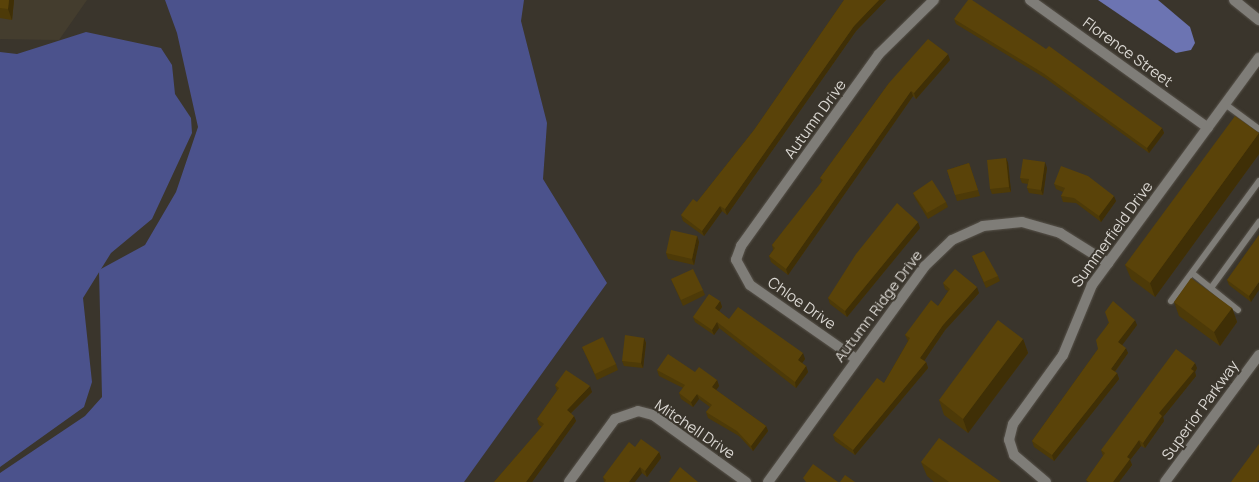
<!DOCTYPE html>
<html>
<head>
<meta charset="utf-8">
<style>
  body { margin:0 }
  #map { position:relative; width:1259px; height:482px; overflow:hidden; background:#3a352c; font-family:Manrope,sans-serif }
  div>[style] { position:absolute }
  [style*='--x'] { left:calc(var(--x)*1px); top:calc(var(--y)*1px); width:calc(var(--w)*1px); rotate:calc(var(--a)*1deg) }
  .built>* { inset:0; background:#443d2e }
  .green>* { inset:0; background:#4b528c }
  .water>* { inset:0; background:#6c74b2 }
  .roads { filter:drop-shadow(0 0 1px #57524a) drop-shadow(0 0 1px #57524a) }
  .lane>* { height:6px; margin:-3px; padding:0 3px; transform-origin:3px; border-radius:3px; background:#7f7d78 }
  .street>* { height:10px; margin:-5px; padding:0 5px; transform-origin:5px; border-radius:5px; background:#7f7d78 }
  .wall>* { inset:0; background:#4d3a08 }
  .shaded-wall>* { inset:0; background:#3f2f06 }
  .building>* { inset:0; background:#5a4309 }
  span { translate:-50% -50%; white-space:nowrap; text-align:center; line-height:1.15; -webkit-text-stroke:4px #3a352c; paint-order:stroke }
  .street-label { font-size:15px; color:#dad7d2 }
</style>
</head>
<body>
<div id="map">
  <div class="built">
    <i style="clip-path:polygon(0 0,87px 0,59px 40px,0 39px)"></i>
  </div>
  <div class="green">
    <i style="clip-path:polygon(165px 0,524px 0,521px 21px,547px 123px,543px 179px,607px 283px,464px 482px,0 482px,0 473px,85px 416px,102px 397px,99px 270px,145px 245px,176px 192px,198px 127px,177px 33px)"></i>
    <i style="clip-path:polygon(86px 32px,161px 48px,172px 65px,175px 94px,191px 118px,192px 133px,152px 219px,111px 253px,83px 298px,92px 382px,84px 407px,0 467px,0 52px,17px 54px)"></i>
  </div>
  <div class="water">
    <i style="clip-path:polygon(1098px 0,1158px 0,1190px 27px,1195px 43px,1191px 50px,1176px 53px)"></i>
  </div>
  <div class="roads">
    <div class="lane">
      <i style="--x:1225;--y:104;--w:42;--a:36.3"></i>
      <i style="--x:1192;--y:273;--w:59;--a:38.8"></i>
      <i style="--x:1211;--y:288;--w:82;--a:-54"></i>
      <i style="--x:1171;--y:301;--w:149;--a:-53.7"></i>
    </div>
    <div class="street">
      <i style="--x:1030;--y:0;--w:219;--a:35.7"></i>
      <i style="--x:1234;--y:0;--w:32;--a:39"></i>
      <i style="--x:856;--y:359;--w:129;--a:-145.1"></i>
      <i style="--x:750;--y:285;--w:29;--a:-119"></i>
      <i style="--x:736;--y:260;--w:15;--a:-70"></i>
      <i style="--x:741;--y:246;--w:236;--a:-54.3"></i>
      <i style="--x:879;--y:54;--w:77;--a:-44.5"></i>
      <i style="--x:569;--y:482;--w:78;--a:-53.9"></i>
      <i style="--x:615;--y:419;--w:24;--a:-19"></i>
      <i style="--x:638;--y:411;--w:16;--a:15"></i>
      <i style="--x:653;--y:415;--w:115;--a:35.8"></i>
      <i style="--x:768;--y:482;--w:267;--a:-54"></i>
      <i style="--x:925;--y:266;--w:37;--a:-44"></i>
      <i style="--x:952;--y:240;--w:34;--a:-24"></i>
      <i style="--x:983;--y:226;--w:39;--a:-6"></i>
      <i style="--x:1022;--y:222;--w:40;--a:16"></i>
      <i style="--x:1060;--y:233;--w:57;--a:32"></i>
      <i style="--x:1046;--y:482;--w:42;--a:-139.8"></i>
      <i style="--x:1014;--y:455;--w:16;--a:-108"></i>
      <i style="--x:1009;--y:440;--w:16;--a:-76"></i>
      <i style="--x:1013;--y:424;--w:85;--a:-54.1"></i>
      <i style="--x:1063;--y:355;--w:76;--a:-67.5"></i>
      <i style="--x:1092;--y:285;--w:282;--a:-53.7"></i>
      <i style="--x:1165;--y:482;--w:158;--a:-53.5"></i>
    </div>
  </div>
  <div class="wall">
    <i style="clip-path:polygon(0 0,14px 0,12px 20px,0 18px)"></i>
    <i style="clip-path:polygon(844px 0,886px 0,856px 31px,727px 215px,722px 211px,704px 236px,683px 221px,681px 215px,697px 202px,754px 130px)"></i>
    <i style="clip-path:polygon(954px 19px,1162px 128px,1164px 133px,1149px 153px,1045px 78px,956px 24px)"></i>
    <i style="clip-path:polygon(950px 60px,916px 99px,913px 96px,788px 275px,771px 262px,769px 256px,773px 250px,772px 245px,822px 183px,820px 178px,889px 83px)"></i>
    <i style="clip-path:polygon(1259px 133px,1259px 154px,1155px 297px,1131px 279px,1125px 265px)"></i>
    <i style="clip-path:polygon(1006px 158px,1008px 163px,1011px 192px,992px 194px,990px 189px)"></i>
    <i style="clip-path:polygon(969px 163px,980px 196px,957px 201px,947px 170px)"></i>
    <i style="clip-path:polygon(1047px 168px,1043px 195px,1029px 193px,1027px 188px,1028px 184px,1022px 183px,1020px 178px)"></i>
    <i style="clip-path:polygon(1054px 184px,1116px 201px,1101px 222px,1076px 203px,1063px 202px,1061px 196px,1063px 192px,1056px 189px)"></i>
    <i style="clip-path:polygon(913px 193px,946px 202px,948px 207px,928px 219px,915px 198px)"></i>
    <i style="clip-path:polygon(920px 228px,847px 317px,830px 304px,828px 298px)"></i>
    <i style="clip-path:polygon(1259px 235px,1251px 302px,1229px 285px,1227px 280px)"></i>
    <i style="clip-path:polygon(697px 236px,699px 242px,694px 265px,668px 259px,666px 253px)"></i>
    <i style="clip-path:polygon(972px 256px,998px 276px,1000px 281px,986px 288px)"></i>
    <i style="clip-path:polygon(671px 279px,703px 290px,705px 295px,683px 306px)"></i>
    <i style="clip-path:polygon(943px 283px,979px 293px,945px 330px,924px 361px,926px 362px,928px 368px,855px 455px,835px 441px,833px 435px,884px 383px,908px 341px,905px 335px,938px 306px,948px 291px,945px 289px)"></i>
    <i style="clip-path:polygon(720px 301px,722px 307px,719px 311px,729px 319px,805px 359px,802px 363px,806px 366px,808px 372px,796px 388px,719px 328px,714px 335px,695px 322px,693px 317px)"></i>
    <i style="clip-path:polygon(1174px 302px,1232px 308px,1237px 322px,1220px 346px,1179px 316px)"></i>
    <i style="clip-path:polygon(1108px 323px,1137px 325px,1122px 345px,1128px 353px,1115px 372px,1117px 373px,1119px 379px,1054px 461px,1034px 447px,1032px 441px,1098px 349px)"></i>
    <i style="clip-path:polygon(644px 338px,646px 343px,643px 368px,624px 366px,622px 361px)"></i>
    <i style="clip-path:polygon(1023px 339px,1028px 353px,968px 433px,944px 415px,939px 400px)"></i>
    <i style="clip-path:polygon(582px 347px,616px 364px,618px 370px,597px 380px)"></i>
    <i style="clip-path:polygon(1197px 368px,1195px 372px,1196px 376px,1163px 417px,1164px 421px,1145px 448px,1141px 446px,1130px 460px,1132px 465px,1119px 482px,1087px 482px,1086px 480px,1103px 456px,1101px 450px)"></i>
    <i style="clip-path:polygon(657px 370px,695px 372px,717px 380px,719px 386px,716px 390px,766px 426px,768px 431px,753px 451px,739px 436px,708px 418px,706px 412px,710px 407px,699px 399px,693px 407px,681px 399px,679px 393px,683px 388px,659px 376px)"></i>
    <i style="clip-path:polygon(555px 385px,592px 392px,571px 413px,576px 421px,532px 482px,494px 482px,542px 427px,539px 425px,537px 419px,557px 391px)"></i>
    <i style="clip-path:polygon(659px 452px,661px 458px,647px 477px,642px 473px,604px 482px,603px 477px)"></i>
    <i style="clip-path:polygon(921px 462px,1001px 482px,934px 482px,927px 476px)"></i>
  </div>
  <div class="shaded-wall">
    <i style="clip-path:polygon(9px 0,14px 0,12px 20px,8px 9px)"></i>
    <i style="clip-path:polygon(879px 0,886px 0,856px 31px,727px 215px,725px 209px,854px 26px)"></i>
    <i style="clip-path:polygon(948px 54px,950px 60px,916px 99px,914px 93px)"></i>
    <i style="clip-path:polygon(911px 91px,913px 96px,788px 275px,786px 269px)"></i>
    <i style="clip-path:polygon(1162px 128px,1164px 133px,1149px 153px,1147px 148px)"></i>
    <i style="clip-path:polygon(1259px 133px,1259px 154px,1155px 297px,1150px 283px)"></i>
    <i style="clip-path:polygon(1006px 158px,1008px 163px,1011px 192px,1009px 187px)"></i>
    <i style="clip-path:polygon(1045px 162px,1047px 168px,1043px 195px,1041px 190px)"></i>
    <i style="clip-path:polygon(1114px 196px,1116px 201px,1101px 222px,1099px 216px)"></i>
    <i style="clip-path:polygon(720px 206px,722px 211px,704px 236px,702px 231px)"></i>
    <i style="clip-path:polygon(918px 222px,920px 228px,847px 317px,845px 311px)"></i>
    <i style="clip-path:polygon(697px 236px,699px 242px,694px 265px,692px 259px)"></i>
    <i style="clip-path:polygon(1259px 282px,1259px 290px,1251px 302px,1249px 296px)"></i>
    <i style="clip-path:polygon(977px 287px,979px 293px,945px 330px,922px 364px,920px 358px,943px 325px)"></i>
    <i style="clip-path:polygon(720px 301px,722px 307px,717px 314px,715px 308px)"></i>
    <i style="clip-path:polygon(1232px 308px,1237px 322px,1220px 346px,1214px 332px)"></i>
    <i style="clip-path:polygon(1135px 320px,1137px 325px,1120px 348px,1118px 342px)"></i>
    <i style="clip-path:polygon(717px 322px,719px 328px,714px 335px,712px 330px)"></i>
    <i style="clip-path:polygon(644px 338px,646px 343px,643px 368px,641px 363px)"></i>
    <i style="clip-path:polygon(1023px 339px,1028px 353px,968px 433px,963px 419px)"></i>
    <i style="clip-path:polygon(1126px 348px,1128px 353px,1113px 374px,1111px 369px)"></i>
    <i style="clip-path:polygon(803px 353px,805px 359px,800px 366px,798px 360px)"></i>
    <i style="clip-path:polygon(926px 362px,928px 368px,855px 455px,853px 450px)"></i>
    <i style="clip-path:polygon(1195px 363px,1197px 368px,1195px 372px,1196px 376px,1163px 417px,1164px 421px,1145px 448px,1143px 443px,1159px 413px)"></i>
    <i style="clip-path:polygon(806px 366px,808px 372px,796px 388px,795px 382px)"></i>
    <i style="clip-path:polygon(1117px 373px,1119px 379px,1054px 461px,1052px 455px)"></i>
    <i style="clip-path:polygon(717px 380px,719px 386px,714px 393px,712px 387px)"></i>
    <i style="clip-path:polygon(590px 386px,592px 392px,569px 415px,567px 410px)"></i>
    <i style="clip-path:polygon(697px 394px,699px 399px,693px 407px,691px 402px)"></i>
    <i style="clip-path:polygon(574px 416px,576px 421px,532px 482px,526px 482px)"></i>
    <i style="clip-path:polygon(766px 426px,768px 431px,753px 451px,751px 446px)"></i>
    <i style="clip-path:polygon(1139px 440px,1141px 446px,1130px 460px,1132px 465px,1119px 482px,1113px 482px,1127px 457px)"></i>
    <i style="clip-path:polygon(659px 452px,661px 458px,647px 477px,645px 471px)"></i>
    <i style="clip-path:polygon(640px 467px,642px 473px,635px 482px,629px 482px)"></i>
  </div>
  <div class="building">
    <i style="clip-path:polygon(0 0,9px 0,8px 9px,0 8px)"></i>
    <i style="clip-path:polygon(844px 0,879px 0,854px 26px,725px 209px,720px 206px,702px 231px,681px 215px,693px 199px,697px 202px,754px 130px)"></i>
    <i style="clip-path:polygon(968px 0,972px 0,1046px 49px,1049px 46px,1162px 128px,1147px 148px,1043px 73px,954px 19px)"></i>
    <i style="clip-path:polygon(928px 39px,948px 54px,914px 93px,911px 91px,786px 269px,769px 256px,775px 248px,772px 245px,823px 180px,820px 178px,889px 83px)"></i>
    <i style="clip-path:polygon(1235px 116px,1259px 133px,1150px 283px,1125px 265px)"></i>
    <i style="clip-path:polygon(1006px 158px,1009px 187px,990px 189px,987px 160px)"></i>
    <i style="clip-path:polygon(1023px 159px,1045px 162px,1041px 190px,1027px 188px,1029px 179px,1020px 178px)"></i>
    <i style="clip-path:polygon(969px 163px,978px 190px,955px 195px,947px 170px)"></i>
    <i style="clip-path:polygon(1061px 166px,1088px 176px,1114px 196px,1099px 216px,1074px 198px,1061px 196px,1065px 188px,1054px 184px)"></i>
    <i style="clip-path:polygon(932px 180px,946px 202px,927px 213px,913px 193px)"></i>
    <i style="clip-path:polygon(897px 203px,918px 222px,845px 311px,828px 298px,856px 254px)"></i>
    <i style="clip-path:polygon(671px 230px,697px 236px,692px 259px,666px 253px)"></i>
    <i style="clip-path:polygon(1259px 235px,1259px 282px,1249px 296px,1227px 280px)"></i>
    <i style="clip-path:polygon(984px 251px,998px 276px,984px 282px,972px 256px)"></i>
    <i style="clip-path:polygon(693px 269px,703px 290px,681px 300px,671px 279px)"></i>
    <i style="clip-path:polygon(955px 269px,977px 287px,943px 325px,920px 358px,926px 362px,853px 450px,833px 435px,877px 378px,884px 383px,910px 338px,905px 335px,931px 300px,938px 306px,950px 289px,943px 283px)"></i>
    <i style="clip-path:polygon(1191px 278px,1232px 308px,1214px 332px,1174px 302px)"></i>
    <i style="clip-path:polygon(709px 294px,720px 301px,715px 308px,729px 319px,738px 307px,803px 353px,798px 360px,806px 366px,795px 382px,717px 322px,712px 330px,693px 317px)"></i>
    <i style="clip-path:polygon(1113px 301px,1135px 320px,1118px 342px,1126px 348px,1111px 369px,1117px 373px,1052px 455px,1032px 441px,1098px 349px,1096px 340px,1109px 323px,1105px 312px)"></i>
    <i style="clip-path:polygon(998px 320px,1023px 339px,963px 419px,939px 400px)"></i>
    <i style="clip-path:polygon(625px 335px,644px 338px,641px 363px,622px 361px)"></i>
    <i style="clip-path:polygon(603px 337px,616px 364px,595px 374px,582px 347px)"></i>
    <i style="clip-path:polygon(1176px 349px,1195px 363px,1191px 369px,1194px 371px,1159px 413px,1162px 416px,1143px 443px,1139px 440px,1127px 457px,1130px 459px,1113px 482px,1089px 482px,1086px 480px,1105px 453px,1101px 450px)"></i>
    <i style="clip-path:polygon(668px 354px,695px 372px,699px 367px,717px 380px,712px 387px,766px 426px,751px 446px,737px 431px,706px 412px,712px 405px,697px 394px,691px 402px,679px 393px,685px 385px,657px 370px)"></i>
    <i style="clip-path:polygon(566px 370px,590px 386px,567px 410px,574px 416px,526px 482px,494px 482px,544px 424px,537px 419px,559px 388px,555px 385px)"></i>
    <i style="clip-path:polygon(939px 438px,1001px 482px,949px 482px,921px 462px)"></i>
    <i style="clip-path:polygon(641px 439px,659px 452px,645px 471px,640px 467px,629px 482px,605px 482px,606px 480px,603px 477px,629px 442px,635px 447px)"></i>
    <i style="clip-path:polygon(1259px 444px,1259px 480px,1257px 482px,1231px 482px)"></i>
    <i style="clip-path:polygon(813px 464px,838px 482px,806px 482px,803px 478px)"></i>
    <i style="clip-path:polygon(680px 467px,698px 482px,669px 482px)"></i>
    <i style="clip-path:polygon(845px 475px,855px 482px,840px 482px)"></i>
  </div>
  <div class="street-label">
    <span style="left:1128px;top:52px;rotate:36deg">Florence Street</span>
    <span style="left:815px;top:119px;rotate:-54deg">Autumn Drive</span>
    <span style="left:1112px;top:234px;rotate:-54deg">Summerfield Drive</span>
    <span style="left:802px;top:303px;rotate:35deg">Chloe Drive</span>
    <span style="left:878px;top:306px;rotate:-53deg">Autumn Ridge Drive</span>
    <span style="left:1200px;top:410px;rotate:-54deg">Superior Parkway</span>
    <span style="left:695px;top:429px;rotate:34deg">Mitchell Drive</span>
  </div>
</div>
</body>
</html>
